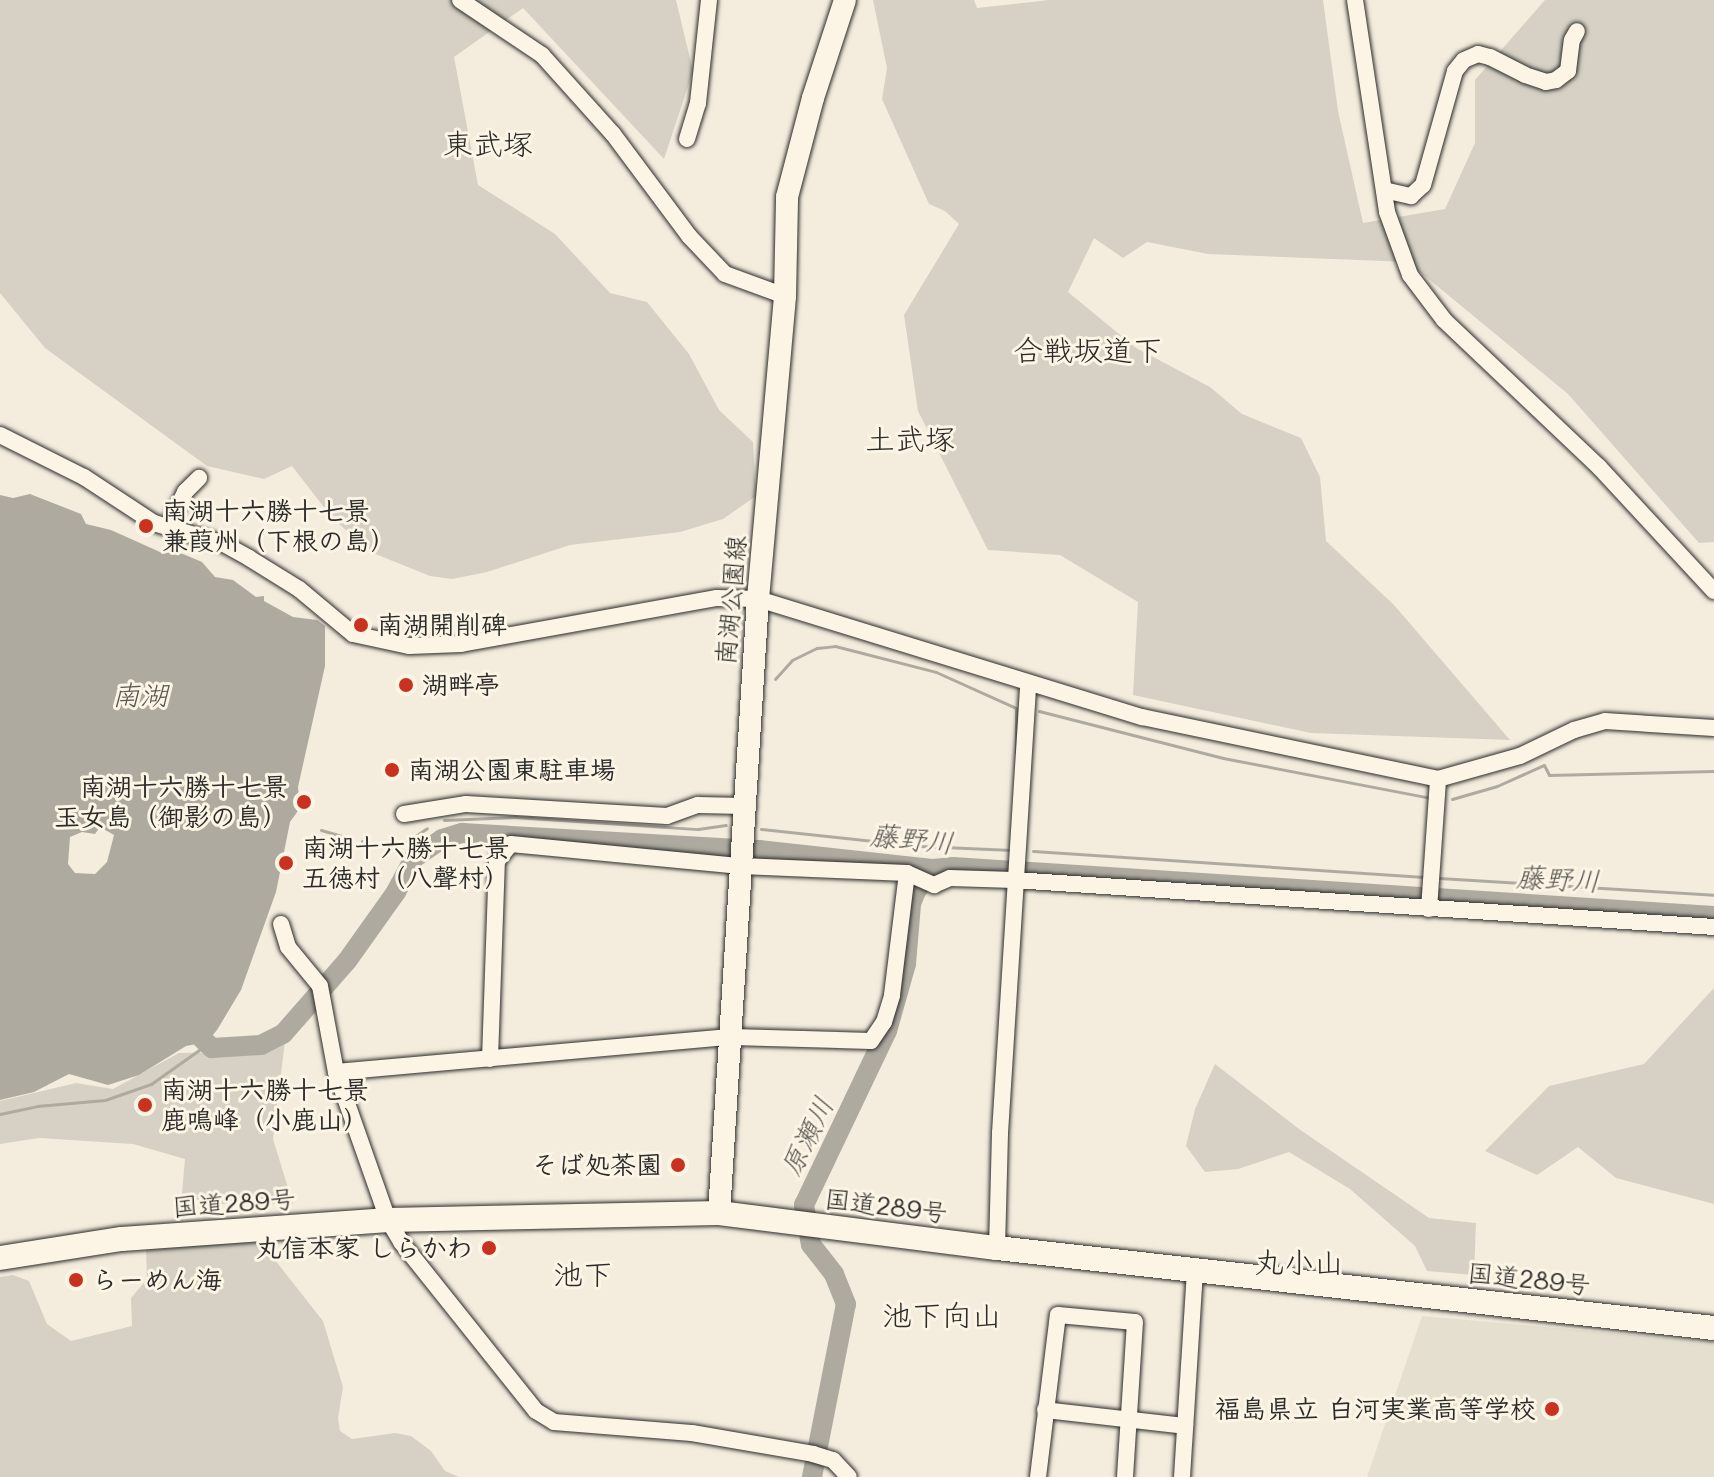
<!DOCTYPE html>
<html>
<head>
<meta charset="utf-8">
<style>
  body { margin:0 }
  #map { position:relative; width:1714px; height:1477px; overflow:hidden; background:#f4edde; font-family:Mali,"Klee One",sans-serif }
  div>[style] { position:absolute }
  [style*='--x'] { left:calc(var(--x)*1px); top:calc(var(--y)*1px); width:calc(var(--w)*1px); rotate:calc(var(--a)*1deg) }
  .built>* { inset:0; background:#e5dfd0 }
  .green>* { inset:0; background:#d6d1c4 }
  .water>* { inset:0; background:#afaaa0 }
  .stream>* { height:3px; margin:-1.5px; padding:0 1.5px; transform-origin:1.5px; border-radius:1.5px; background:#afaaa0 }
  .river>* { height:20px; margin:-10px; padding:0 10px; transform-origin:10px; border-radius:10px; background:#afaaa0 }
  .roads { filter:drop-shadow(0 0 2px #2b2b2b) drop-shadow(0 0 2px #2b2b2b) }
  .minor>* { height:16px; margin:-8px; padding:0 8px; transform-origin:8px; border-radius:8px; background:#fcf5e5 }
  .major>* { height:22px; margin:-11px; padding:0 11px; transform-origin:11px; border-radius:11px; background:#fcf5e5 }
  .highway>* { height:24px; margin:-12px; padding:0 12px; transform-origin:12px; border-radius:12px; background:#fcf5e5 }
  .dots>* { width:22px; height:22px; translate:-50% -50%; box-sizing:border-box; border:4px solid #fcf5e5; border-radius:50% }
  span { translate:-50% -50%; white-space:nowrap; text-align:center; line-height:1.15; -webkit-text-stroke:6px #fcf5e5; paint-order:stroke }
  .poi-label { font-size:26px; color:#2b2b2b; font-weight:700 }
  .left { translate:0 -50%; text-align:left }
  .right { translate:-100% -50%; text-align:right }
  .street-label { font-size:26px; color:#2b2b2b }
  .water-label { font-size:28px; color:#595754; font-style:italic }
  .quarter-label { font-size:30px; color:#2b2b2b }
</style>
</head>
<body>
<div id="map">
  <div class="built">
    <i style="clip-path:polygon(1422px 1316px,1714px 1342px,1714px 1477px,1367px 1477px)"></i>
  </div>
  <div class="green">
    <i style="clip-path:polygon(0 0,676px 0,693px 71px,664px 159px,523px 8px,454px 57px,478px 185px,555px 234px,610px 293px,647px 302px,689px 354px,719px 410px,753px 442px,756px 496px,723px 519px,680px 532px,570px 545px,487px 572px,452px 579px,430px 576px,373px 553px,333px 519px,292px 466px,264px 479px,207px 466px,45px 348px,0 293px)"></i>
    <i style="clip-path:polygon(873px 0,974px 0,977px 8px,1049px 0,1323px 0,1338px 111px,1363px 223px,1445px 209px,1475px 143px,1475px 80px,1545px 0,1714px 0,1714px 542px,1699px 543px,1568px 394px,1408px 262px,1208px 254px,1147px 242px,1123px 258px,1094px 238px,1068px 292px,1136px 348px,1210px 387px,1242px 414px,1301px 438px,1320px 477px,1326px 541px,1394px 605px,1510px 740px,1311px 733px,1133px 695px,1138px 602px,1060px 555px,988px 550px,918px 411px,904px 315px,959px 224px,945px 211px,929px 204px,882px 99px,887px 68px)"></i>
    <i style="clip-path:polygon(1714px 988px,1714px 1204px,1616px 1178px,1578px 1147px,1537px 1175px,1485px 1151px,1549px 1086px,1644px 1064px)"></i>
    <i style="clip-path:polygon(286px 1033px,273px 1139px,293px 1204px,181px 1204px,185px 1159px,133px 1144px,39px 1138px,0 1144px,0 1101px,76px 1083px,113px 1089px,179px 1053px,233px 1052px)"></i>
    <i style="clip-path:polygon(1215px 1064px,1299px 1129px,1429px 1218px,1476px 1223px,1474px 1275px,1427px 1271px,1415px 1246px,1350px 1189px,1289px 1152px,1238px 1169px,1205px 1172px,1186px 1146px,1195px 1109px)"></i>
    <i style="clip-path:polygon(260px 1241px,323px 1321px,343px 1387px,338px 1418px,340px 1431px,352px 1439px,395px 1433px,411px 1436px,431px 1451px,445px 1471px,459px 1477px,0 1477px,0 1277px,13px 1275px,29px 1281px,47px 1324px,71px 1341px,132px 1326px,131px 1298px,147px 1279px,146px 1249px)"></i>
  </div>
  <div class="water">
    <i style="clip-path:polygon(evenodd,30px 494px,81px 514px,86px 524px,111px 530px,160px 552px,183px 554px,202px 562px,215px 577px,233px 580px,256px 597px,264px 596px,264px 601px,293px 617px,317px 620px,325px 626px,325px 666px,298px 787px,300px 808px,290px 822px,276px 892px,241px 990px,217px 1030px,207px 1042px,186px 1046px,139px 1075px,108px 1085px,69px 1074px,34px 1092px,0 1100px,0 495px,13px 498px,30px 494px,100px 827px,114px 835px,107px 862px,95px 874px,75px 873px,68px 864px,70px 837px,82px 832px,95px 834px,100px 827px)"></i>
  </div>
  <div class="stream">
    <i style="--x:775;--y:679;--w:25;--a:-48"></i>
    <i style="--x:792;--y:660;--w:28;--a:-26"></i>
    <i style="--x:817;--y:648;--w:18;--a:-6"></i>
    <i style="--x:835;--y:646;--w:104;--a:14.4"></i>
    <i style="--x:936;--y:672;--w:88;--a:24.2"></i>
    <i style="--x:1016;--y:708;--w:45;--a:90"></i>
    <i style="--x:1039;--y:711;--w:190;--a:14.3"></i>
    <i style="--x:1223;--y:758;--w:211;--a:10.9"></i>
    <i style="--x:1452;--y:799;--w:47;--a:-16.1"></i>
    <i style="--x:1497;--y:786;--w:51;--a:-24.1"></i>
    <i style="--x:1544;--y:765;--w:11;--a:63"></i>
    <i style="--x:1549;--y:775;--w:165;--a:-1.4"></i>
    <i style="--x:444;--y:820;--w:71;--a:-2.4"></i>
    <i style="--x:515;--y:817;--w:183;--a:3.8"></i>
    <i style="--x:698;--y:829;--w:28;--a:-8"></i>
    <i style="--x:761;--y:829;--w:160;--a:6.1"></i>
    <i style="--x:920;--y:846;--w:92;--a:2.5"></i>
    <i style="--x:321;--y:830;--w:32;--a:16"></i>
    <i style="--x:362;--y:841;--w:29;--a:14"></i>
    <i style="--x:390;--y:848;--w:12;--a:-14"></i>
    <i style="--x:402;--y:845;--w:30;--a:-34"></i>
    <i style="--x:1033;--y:851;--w:392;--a:3.8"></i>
    <i style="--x:1439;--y:878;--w:276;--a:3.5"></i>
    <i style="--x:0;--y:1114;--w:38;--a:-12"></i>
    <i style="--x:37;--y:1106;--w:68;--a:-5"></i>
    <i style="--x:105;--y:1100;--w:49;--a:-19.2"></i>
    <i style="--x:151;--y:1084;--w:64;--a:-35.4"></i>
    <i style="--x:203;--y:1047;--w:9;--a:6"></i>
  </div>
  <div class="river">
    <i style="--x:187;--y:1024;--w:35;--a:44"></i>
    <i style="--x:212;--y:1048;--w:49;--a:-3.5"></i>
    <i style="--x:261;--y:1045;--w:25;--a:-27"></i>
    <i style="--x:283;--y:1034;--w:97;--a:-48.8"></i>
    <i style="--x:347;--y:961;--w:85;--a:-54.6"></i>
    <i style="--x:396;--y:892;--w:38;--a:-62"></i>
    <i style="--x:414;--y:858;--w:34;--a:-34"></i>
    <i style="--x:442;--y:839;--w:21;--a:-17"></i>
    <i style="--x:462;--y:833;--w:298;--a:3.3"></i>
    <i style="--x:760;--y:850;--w:173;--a:6.3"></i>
    <i style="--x:932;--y:869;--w:21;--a:-5"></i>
    <i style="--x:953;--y:867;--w:763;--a:3.68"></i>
    <i style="--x:812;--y:1477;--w:176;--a:-78.9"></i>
    <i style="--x:846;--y:1304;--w:32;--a:-112"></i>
    <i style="--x:834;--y:1274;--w:37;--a:-128"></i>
    <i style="--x:811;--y:1245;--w:41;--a:-99.9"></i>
    <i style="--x:804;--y:1205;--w:193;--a:-64.5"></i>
    <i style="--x:887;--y:1031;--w:70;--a:-74.2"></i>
    <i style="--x:906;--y:964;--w:60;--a:-85.2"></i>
    <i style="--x:911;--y:904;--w:14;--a:-69"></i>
    <i style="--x:916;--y:891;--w:27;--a:-54"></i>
  </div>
  <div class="roads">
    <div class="minor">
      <i style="--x:460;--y:0;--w:99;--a:33.9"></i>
      <i style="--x:542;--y:55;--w:106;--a:48.1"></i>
      <i style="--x:613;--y:134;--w:127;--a:53.3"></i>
      <i style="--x:689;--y:236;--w:52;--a:46.5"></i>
      <i style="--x:725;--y:274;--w:64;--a:20.1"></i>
      <i style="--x:1355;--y:0;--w:214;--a:81.4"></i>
      <i style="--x:1387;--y:212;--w:67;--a:69.9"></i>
      <i style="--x:1410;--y:275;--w:56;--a:52.9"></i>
      <i style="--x:1444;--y:320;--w:214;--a:43.5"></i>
      <i style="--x:1599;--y:467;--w:169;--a:47.2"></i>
      <i style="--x:687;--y:139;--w:38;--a:-73"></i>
      <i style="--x:698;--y:103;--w:104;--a:-83.9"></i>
      <i style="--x:1384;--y:190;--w:28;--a:13"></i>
      <i style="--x:1411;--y:196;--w:16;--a:-43"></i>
      <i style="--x:1423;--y:185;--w:118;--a:-74.3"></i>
      <i style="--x:1455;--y:71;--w:14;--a:-51"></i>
      <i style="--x:1464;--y:60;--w:15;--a:-23"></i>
      <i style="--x:1478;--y:54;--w:12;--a:14"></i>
      <i style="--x:1490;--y:57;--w:39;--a:27"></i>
      <i style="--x:1525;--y:75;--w:22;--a:18"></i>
      <i style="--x:1546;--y:82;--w:10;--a:-11"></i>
      <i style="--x:1556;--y:80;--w:15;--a:-37"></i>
      <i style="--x:1568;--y:71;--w:31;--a:-83"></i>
      <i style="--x:1572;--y:40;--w:10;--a:-61"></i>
      <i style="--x:0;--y:435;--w:94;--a:26.6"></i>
      <i style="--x:84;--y:477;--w:84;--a:33.3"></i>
      <i style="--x:154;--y:523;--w:73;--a:16.7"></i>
      <i style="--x:224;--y:544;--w:29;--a:29"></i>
      <i style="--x:249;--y:558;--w:59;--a:31.8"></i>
      <i style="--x:299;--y:589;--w:70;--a:39.8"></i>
      <i style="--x:353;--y:634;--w:57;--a:12.1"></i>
      <i style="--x:409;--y:646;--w:52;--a:-2.2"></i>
      <i style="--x:461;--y:644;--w:260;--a:-10.2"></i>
      <i style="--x:717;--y:598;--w:41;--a:1.4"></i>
      <i style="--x:758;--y:599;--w:402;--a:17.1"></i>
      <i style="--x:1142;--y:717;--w:302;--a:11.8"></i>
      <i style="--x:1438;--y:779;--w:85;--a:-15.7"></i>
      <i style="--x:1520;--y:756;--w:60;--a:-25.7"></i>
      <i style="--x:1574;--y:730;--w:32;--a:-16"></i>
      <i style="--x:1605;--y:721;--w:109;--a:3.7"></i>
      <i style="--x:174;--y:514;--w:25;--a:-63"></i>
      <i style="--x:185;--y:492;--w:20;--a:-45"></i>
      <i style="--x:404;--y:814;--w:63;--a:-9.2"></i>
      <i style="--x:466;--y:804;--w:201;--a:3.4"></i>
      <i style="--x:667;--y:816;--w:33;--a:-20"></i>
      <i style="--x:698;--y:805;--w:46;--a:1.2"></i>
      <i style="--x:1429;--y:909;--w:130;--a:-86"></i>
      <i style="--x:281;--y:924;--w:24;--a:73"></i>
      <i style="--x:288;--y:947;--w:50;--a:50.6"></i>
      <i style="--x:320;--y:986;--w:87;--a:79.5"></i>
      <i style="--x:336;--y:1072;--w:157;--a:70.6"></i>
      <i style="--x:388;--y:1220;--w:26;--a:59"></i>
      <i style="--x:401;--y:1242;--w:216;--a:51.4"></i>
      <i style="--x:536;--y:1411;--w:21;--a:31"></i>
      <i style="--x:554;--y:1422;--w:138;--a:4.6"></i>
      <i style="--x:692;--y:1433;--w:123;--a:9.8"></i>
      <i style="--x:813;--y:1454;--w:21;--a:17"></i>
      <i style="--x:833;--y:1460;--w:23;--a:47"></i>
      <i style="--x:490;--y:1059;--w:198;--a:-88"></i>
      <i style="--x:497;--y:861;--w:22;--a:-51"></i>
      <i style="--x:511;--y:844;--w:231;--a:5.5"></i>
      <i style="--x:741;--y:866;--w:166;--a:2.4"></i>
      <i style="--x:907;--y:873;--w:30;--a:24"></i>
      <i style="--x:934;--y:885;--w:17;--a:-24"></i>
      <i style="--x:950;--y:878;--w:64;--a:1.8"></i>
      <i style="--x:1014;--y:880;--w:702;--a:3.84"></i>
      <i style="--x:336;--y:1072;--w:398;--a:-5.1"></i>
      <i style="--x:732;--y:1037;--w:139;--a:1.6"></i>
      <i style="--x:871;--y:1041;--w:23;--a:-56"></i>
      <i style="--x:884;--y:1022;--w:28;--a:-73"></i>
      <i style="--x:892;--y:995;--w:123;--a:-83"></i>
      <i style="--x:997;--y:1248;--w:115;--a:-88.5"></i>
      <i style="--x:1000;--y:1133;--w:451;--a:-86.4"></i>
      <i style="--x:1045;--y:1410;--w:141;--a:6.5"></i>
      <i style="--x:1038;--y:1477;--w:163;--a:-83"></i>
      <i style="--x:1058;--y:1315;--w:77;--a:5.2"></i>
      <i style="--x:1135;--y:1322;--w:155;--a:93.7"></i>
      <i style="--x:1182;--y:1477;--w:207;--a:-86.4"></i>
    </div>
    <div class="major">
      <i style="--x:719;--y:1213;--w:615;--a:-86.37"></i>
      <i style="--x:758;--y:599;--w:304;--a:-84.9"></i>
      <i style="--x:785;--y:296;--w:99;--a:-88.8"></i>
      <i style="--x:787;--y:197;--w:102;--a:-75.3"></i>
      <i style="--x:813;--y:98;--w:103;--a:-71.9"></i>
    </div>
    <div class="highway">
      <i style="--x:0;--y:1258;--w:123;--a:-8.9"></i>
      <i style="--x:122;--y:1239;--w:267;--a:-4.1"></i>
      <i style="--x:388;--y:1220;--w:331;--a:-1.2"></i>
      <i style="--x:719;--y:1213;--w:280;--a:7.2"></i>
      <i style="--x:997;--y:1248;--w:721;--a:6.37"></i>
    </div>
  </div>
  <div class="dots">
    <i style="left:146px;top:526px;background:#c8321e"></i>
    <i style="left:361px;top:625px;background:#c8321e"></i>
    <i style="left:406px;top:685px;background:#c8321e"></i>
    <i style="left:392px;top:770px;background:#c8321e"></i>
    <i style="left:304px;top:802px;background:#c8321e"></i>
    <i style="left:286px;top:863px;background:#c8321e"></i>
    <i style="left:145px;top:1105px;background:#c8321e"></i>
    <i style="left:678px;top:1165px;background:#c8321e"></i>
    <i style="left:489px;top:1248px;background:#c8321e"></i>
    <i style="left:76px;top:1280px;background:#c8321e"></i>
    <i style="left:1552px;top:1409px;background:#c8321e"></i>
  </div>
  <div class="poi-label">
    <span class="left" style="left:162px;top:526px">南湖十六勝十七景<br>兼葭州（下根の島）</span>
    <span class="left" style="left:377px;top:625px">南湖開削碑</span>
    <span class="left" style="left:422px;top:685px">湖畔亭</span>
    <span class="left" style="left:408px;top:770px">南湖公園東駐車場</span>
    <span class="right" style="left:288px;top:802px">南湖十六勝十七景<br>玉女島（御影の島）</span>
    <span class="left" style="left:302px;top:863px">南湖十六勝十七景<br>五徳村（八聲村）</span>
    <span class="left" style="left:161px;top:1105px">南湖十六勝十七景<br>鹿鳴峰（小鹿山）</span>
    <span class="right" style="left:662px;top:1165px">そば処茶園</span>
    <span class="right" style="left:473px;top:1248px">丸信本家 しらかわ</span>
    <span class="left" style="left:92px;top:1280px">らーめん海</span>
    <span class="right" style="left:1536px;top:1409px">福島県立 白河実業高等学校</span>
  </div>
  <div class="street-label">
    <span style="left:731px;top:600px;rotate:-85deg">南湖公園線</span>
    <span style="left:234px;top:1203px;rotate:-4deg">国道289号</span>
    <span style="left:886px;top:1206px;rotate:7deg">国道289号</span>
    <span style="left:1529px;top:1279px;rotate:6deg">国道289号</span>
  </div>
  <div class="water-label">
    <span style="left:140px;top:694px">南湖</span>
    <span style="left:912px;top:838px;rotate:6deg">藤野川</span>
    <span style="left:1558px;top:878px;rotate:3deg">藤野川</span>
    <span style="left:806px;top:1136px;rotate:-64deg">原瀬川</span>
  </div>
  <div class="quarter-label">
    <span style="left:488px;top:143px">東武塚</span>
    <span style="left:1088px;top:349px">合戦坂道下</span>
    <span style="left:910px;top:438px">土武塚</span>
    <span style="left:1299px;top:1261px">丸小山</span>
    <span style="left:583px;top:1273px">池下</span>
    <span style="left:942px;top:1314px">池下向山</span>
  </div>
</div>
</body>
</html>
